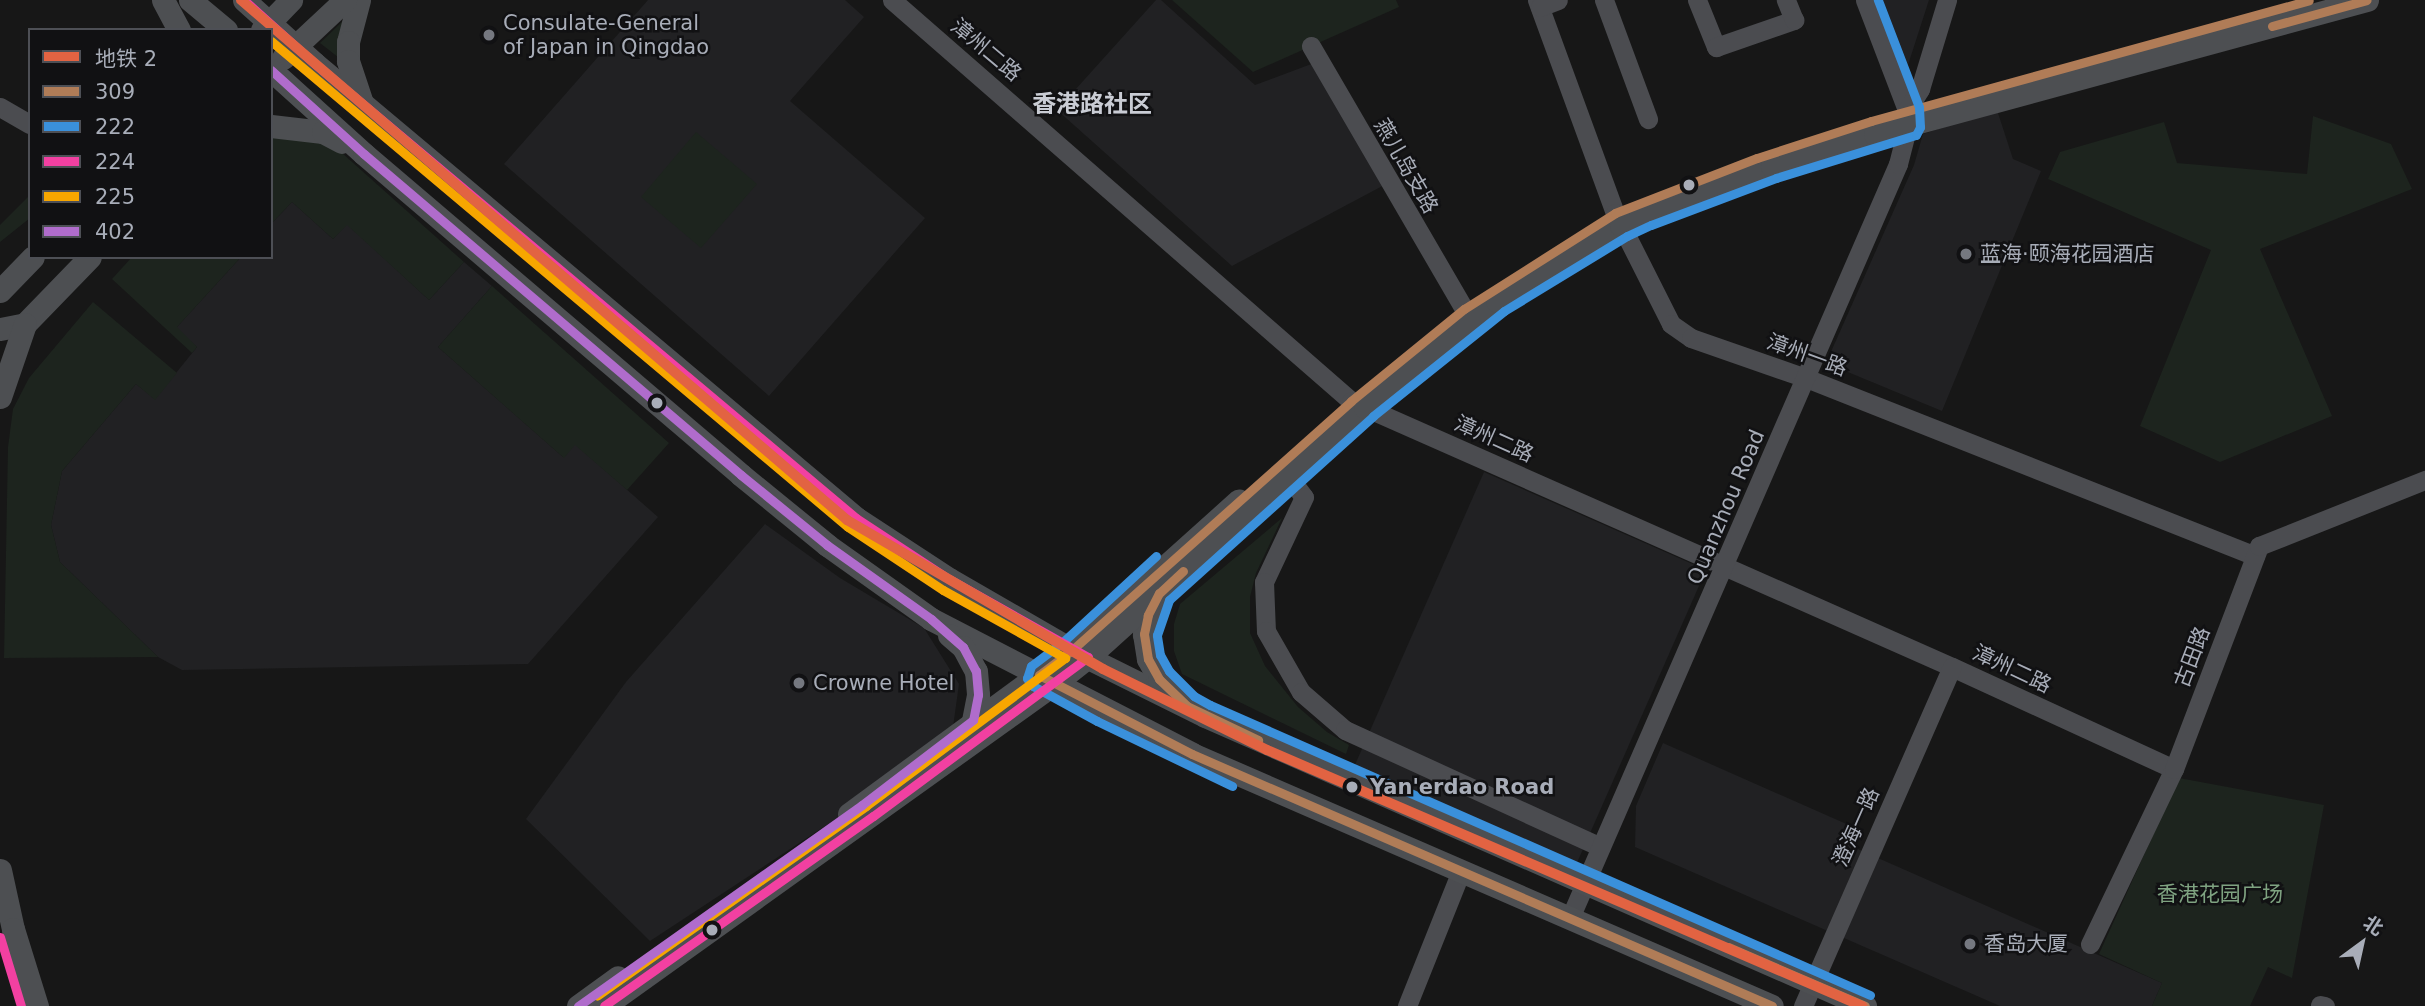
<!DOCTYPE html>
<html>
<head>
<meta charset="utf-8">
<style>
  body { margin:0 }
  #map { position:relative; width:2425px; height:1006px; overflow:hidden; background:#171717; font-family:"DejaVu Sans","Noto Sans SC",sans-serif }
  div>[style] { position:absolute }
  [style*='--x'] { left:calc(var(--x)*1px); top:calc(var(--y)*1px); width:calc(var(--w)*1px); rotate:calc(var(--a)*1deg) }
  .built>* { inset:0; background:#212123 }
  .green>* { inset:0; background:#1d241e }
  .minor>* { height:19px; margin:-9.5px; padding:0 9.5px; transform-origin:9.5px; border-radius:9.5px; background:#4b4c50 }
  .major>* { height:23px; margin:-11.5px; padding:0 11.5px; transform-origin:11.5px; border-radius:11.5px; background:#4d4f52 }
  .bus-1>* { height:9px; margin:-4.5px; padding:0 4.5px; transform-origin:4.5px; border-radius:4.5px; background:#b07c57 }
  .bus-2>* { height:9px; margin:-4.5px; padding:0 4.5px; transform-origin:4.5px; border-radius:4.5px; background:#3a90db }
  .bus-3>* { height:9px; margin:-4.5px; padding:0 4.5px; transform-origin:4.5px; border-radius:4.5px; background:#f240a1 }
  .bus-4>* { height:9px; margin:-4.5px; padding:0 4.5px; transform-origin:4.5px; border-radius:4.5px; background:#f7a600 }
  .bus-5>* { height:9px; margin:-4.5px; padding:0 4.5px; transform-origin:4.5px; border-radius:4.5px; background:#b06ccc }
  .metro-1>* { height:10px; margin:-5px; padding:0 5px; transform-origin:5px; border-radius:5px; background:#e26342 }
  .dots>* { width:19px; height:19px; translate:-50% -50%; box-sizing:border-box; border:4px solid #111113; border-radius:50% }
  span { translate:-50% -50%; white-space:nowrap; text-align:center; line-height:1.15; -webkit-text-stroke:5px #111113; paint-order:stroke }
  .poi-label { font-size:21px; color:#a8adb8 }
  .left { translate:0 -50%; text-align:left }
  .street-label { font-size:21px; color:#a8adb8 }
  .stop-label { font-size:21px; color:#a8adb8; font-weight:700 }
  .park-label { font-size:21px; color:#7fa381 }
  .quarter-label { font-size:24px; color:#c9ccd4; font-weight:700 }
  .legend { position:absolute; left:28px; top:28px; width:245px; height:231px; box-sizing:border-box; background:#111113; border:2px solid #4d4f55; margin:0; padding:9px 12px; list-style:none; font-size:21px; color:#a8adb8 }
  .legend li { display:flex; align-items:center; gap:14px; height:35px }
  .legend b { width:35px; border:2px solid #4d4f55 }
  .north { position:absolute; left:2327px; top:908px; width:70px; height:70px; -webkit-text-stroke:5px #111113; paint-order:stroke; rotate:33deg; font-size:19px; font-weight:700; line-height:28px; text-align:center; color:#a8adb8 }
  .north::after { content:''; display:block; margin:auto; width:24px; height:32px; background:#a8adb8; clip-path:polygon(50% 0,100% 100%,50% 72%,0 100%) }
</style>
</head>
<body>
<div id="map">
  <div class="built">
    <i style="clip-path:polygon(648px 0,845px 0,864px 17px,790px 101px,925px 218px,769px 396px,504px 164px)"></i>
    <i style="clip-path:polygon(1156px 0,1161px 0,1255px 85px,1314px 63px,1388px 183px,1232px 266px,1057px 110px)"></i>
    <i style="clip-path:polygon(1883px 0,1929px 0,1908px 65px)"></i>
    <i style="clip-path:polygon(1997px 110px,2013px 159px,2041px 171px,1942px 411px,1826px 363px,1914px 165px,1923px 134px)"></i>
    <i style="clip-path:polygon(292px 202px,333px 239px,347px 224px,429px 300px,464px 262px,492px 286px,438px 347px,563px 457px,575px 444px,658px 517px,528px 664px,182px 670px,158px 657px,60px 562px,51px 525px,62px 471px,136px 384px,155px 399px,197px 347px,176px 328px,241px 257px,271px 257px,271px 224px)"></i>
    <i style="clip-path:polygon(1484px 472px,1706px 570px,1576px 865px,1354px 767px)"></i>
    <i style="clip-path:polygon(765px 524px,840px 578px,924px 628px,959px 684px,953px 727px,845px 813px,650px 941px,526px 819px,626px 682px)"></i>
    <i style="clip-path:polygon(1663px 743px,1860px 830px,1853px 847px,2162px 983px,2152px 1006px,2000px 1006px,1635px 847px,1636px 806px)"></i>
  </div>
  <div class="green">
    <i style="clip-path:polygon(1172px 0,1396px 0,1399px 7px,1253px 72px)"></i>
    <i style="clip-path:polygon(345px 19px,343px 61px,320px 43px)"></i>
    <i style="clip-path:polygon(2313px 116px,2391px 144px,2412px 189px,2260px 249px,2332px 416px,2220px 462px,2140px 426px,2211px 250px,2048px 179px,2060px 152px,2164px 122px,2177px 163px,2307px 174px)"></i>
    <i style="clip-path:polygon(696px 132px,757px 184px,701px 248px,641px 197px)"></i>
    <i style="clip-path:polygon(277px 134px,333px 145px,464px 262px,429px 300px,347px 225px,333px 239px,292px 202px,271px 224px,271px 135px)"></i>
    <i style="clip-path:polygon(30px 195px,30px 218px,0 242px,0 225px)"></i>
    <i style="clip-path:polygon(132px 257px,241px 257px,177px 327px,197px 347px,192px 353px,112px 279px)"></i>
    <i style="clip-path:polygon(492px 286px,669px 443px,627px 490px,575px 445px,564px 458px,438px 347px)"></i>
    <i style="clip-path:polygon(93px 302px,177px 373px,155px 400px,136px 384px,62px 471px,51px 525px,60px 562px,158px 657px,4px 658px,8px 447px,13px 409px,29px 378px)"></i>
    <i style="clip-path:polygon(1282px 518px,1256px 573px,1250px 597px,1250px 633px,1265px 666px,1298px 707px,1327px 732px,1349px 745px,1346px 754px,1182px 674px,1174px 651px,1174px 624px,1180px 604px)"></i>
    <i style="clip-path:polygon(2179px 778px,2324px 805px,2292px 978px,2268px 967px,2250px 1006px,2152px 1006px,2162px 983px,2099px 954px)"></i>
  </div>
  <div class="minor">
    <i style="--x:892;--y:0;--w:609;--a:41.14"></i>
    <i style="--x:1351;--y:401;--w:657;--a:23.87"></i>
    <i style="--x:1952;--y:667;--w:244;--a:24.7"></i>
    <i style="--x:1537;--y:0;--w:227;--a:69.9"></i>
    <i style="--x:1615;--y:213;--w:124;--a:63.2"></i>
    <i style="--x:1671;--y:324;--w:24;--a:35"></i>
    <i style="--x:1691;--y:338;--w:122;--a:19.2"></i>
    <i style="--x:1806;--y:378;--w:483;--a:21.6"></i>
    <i style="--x:1604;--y:0;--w:127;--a:69.7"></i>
    <i style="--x:1697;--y:0;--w:51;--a:68"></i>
    <i style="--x:1716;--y:47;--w:83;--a:-19.1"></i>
    <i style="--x:1794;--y:20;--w:22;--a:-112"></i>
    <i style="--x:1865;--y:0;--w:118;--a:69.1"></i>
    <i style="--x:1540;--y:7;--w:19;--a:-21"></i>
    <i style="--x:1311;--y:46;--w:304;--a:59.8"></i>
    <i style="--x:0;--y:107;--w:34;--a:30"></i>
    <i style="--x:1288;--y:476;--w:26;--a:53"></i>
    <i style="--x:1304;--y:497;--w:94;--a:115.2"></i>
    <i style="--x:1264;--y:582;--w:49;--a:87.7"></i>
    <i style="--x:1266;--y:631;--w:70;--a:60.2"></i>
    <i style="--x:1301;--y:692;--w:58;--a:40.8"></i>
    <i style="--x:1345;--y:730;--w:281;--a:24.6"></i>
    <i style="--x:1570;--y:918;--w:822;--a:-66.49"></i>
    <i style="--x:1898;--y:164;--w:40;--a:-75.6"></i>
    <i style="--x:1908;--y:125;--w:15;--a:-94"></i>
    <i style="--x:1907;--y:110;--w:25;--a:-58"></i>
    <i style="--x:1920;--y:89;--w:93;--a:-73.1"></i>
    <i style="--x:2090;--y:944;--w:194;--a:-64.4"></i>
    <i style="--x:2174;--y:769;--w:239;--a:-69.1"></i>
    <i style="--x:2259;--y:546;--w:179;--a:-21.7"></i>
    <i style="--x:2320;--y:1005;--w:5;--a:11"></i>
    <i style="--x:1407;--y:1006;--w:145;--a:-68.2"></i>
    <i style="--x:1803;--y:1006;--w:370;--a:-66.3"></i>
  </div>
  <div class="major">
    <i style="--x:163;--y:0;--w:34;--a:62"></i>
    <i style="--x:190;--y:0;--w:47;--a:39.8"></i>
    <i style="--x:244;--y:0;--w:94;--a:42"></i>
    <i style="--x:314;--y:63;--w:708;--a:40.01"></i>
    <i style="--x:856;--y:518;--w:111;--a:33.3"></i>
    <i style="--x:949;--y:579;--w:142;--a:30"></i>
    <i style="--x:1072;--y:650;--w:148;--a:26.4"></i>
    <i style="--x:1205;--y:716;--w:721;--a:23.72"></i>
    <i style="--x:359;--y:0;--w:43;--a:104.7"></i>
    <i style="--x:348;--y:42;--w:19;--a:90"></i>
    <i style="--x:348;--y:61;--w:44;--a:71.6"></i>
    <i style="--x:262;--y:30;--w:42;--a:-46"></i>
    <i style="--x:283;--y:58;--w:85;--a:-43.1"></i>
    <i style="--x:271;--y:70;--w:125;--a:42.1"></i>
    <i style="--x:364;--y:154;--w:495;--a:40.4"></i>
    <i style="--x:741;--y:475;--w:111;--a:39.1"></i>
    <i style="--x:827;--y:545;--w:128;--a:35.4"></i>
    <i style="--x:931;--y:619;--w:294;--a:27.3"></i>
    <i style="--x:1192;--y:754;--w:632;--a:23.48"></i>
    <i style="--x:271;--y:126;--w:52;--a:6.6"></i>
    <i style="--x:323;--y:132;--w:21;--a:28"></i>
    <i style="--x:0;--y:291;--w:47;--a:-45.9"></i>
    <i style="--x:0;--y:329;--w:25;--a:-11"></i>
    <i style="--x:25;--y:324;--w:93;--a:-45.9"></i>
    <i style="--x:0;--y:397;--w:77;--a:-71.1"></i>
    <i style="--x:1155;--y:600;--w:36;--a:108"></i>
    <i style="--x:1144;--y:634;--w:25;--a:81"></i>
    <i style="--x:1148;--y:659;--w:23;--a:61"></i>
    <i style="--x:1159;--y:679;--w:25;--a:45"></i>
    <i style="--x:949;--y:635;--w:18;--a:41"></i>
    <i style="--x:963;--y:647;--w:27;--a:62"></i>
    <i style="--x:976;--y:671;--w:24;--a:85"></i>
    <i style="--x:978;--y:695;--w:25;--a:101"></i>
    <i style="--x:849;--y:814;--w:277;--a:-36.3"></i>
    <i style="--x:1072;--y:650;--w:224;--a:-41.9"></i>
    <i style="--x:0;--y:870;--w:60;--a:77.6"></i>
    <i style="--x:13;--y:929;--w:81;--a:72.7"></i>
    <i style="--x:578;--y:1006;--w:49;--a:-35.9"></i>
    <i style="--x:604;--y:1006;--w:555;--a:-35.61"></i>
    <i style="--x:1055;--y:683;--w:42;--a:-38.2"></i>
    <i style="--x:1088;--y:657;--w:373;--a:-42.1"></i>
    <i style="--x:1365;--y:407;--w:169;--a:-38.8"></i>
    <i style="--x:1497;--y:301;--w:145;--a:-31.5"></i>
    <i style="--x:1621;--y:225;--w:162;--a:-21.3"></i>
    <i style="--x:1772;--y:166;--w:108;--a:-17.3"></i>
    <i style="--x:1875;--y:134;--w:510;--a:-15.24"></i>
  </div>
  <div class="bus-1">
    <i style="--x:2272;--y:26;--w:98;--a:-15.3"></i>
    <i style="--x:1183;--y:571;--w:33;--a:137"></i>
    <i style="--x:1159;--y:593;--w:25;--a:117"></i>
    <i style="--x:1148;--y:615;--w:19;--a:102"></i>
    <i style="--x:1144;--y:634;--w:25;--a:81"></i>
    <i style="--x:1148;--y:659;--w:23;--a:61"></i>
    <i style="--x:1159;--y:679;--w:39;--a:44"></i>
    <i style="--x:1187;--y:706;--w:79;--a:25.6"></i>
    <i style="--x:1728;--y:947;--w:149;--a:23.3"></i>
    <i style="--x:1772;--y:1006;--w:632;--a:-156.52"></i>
    <i style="--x:1192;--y:754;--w:172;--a:-152.7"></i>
    <i style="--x:1039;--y:675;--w:41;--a:-37.1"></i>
    <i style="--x:1072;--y:650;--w:374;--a:-41.7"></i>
    <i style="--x:1351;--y:401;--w:146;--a:-39.2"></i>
    <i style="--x:1464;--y:309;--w:179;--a:-32.4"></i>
    <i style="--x:1615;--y:213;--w:152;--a:-21.2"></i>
    <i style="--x:1757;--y:158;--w:120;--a:-18"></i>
    <i style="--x:1871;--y:121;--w:454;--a:-15.4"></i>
  </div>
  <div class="bus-2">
    <i style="--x:1156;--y:556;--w:125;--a:137.3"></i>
    <i style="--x:1064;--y:641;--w:41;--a:142.9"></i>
    <i style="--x:1031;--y:666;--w:13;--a:108"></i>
    <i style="--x:1027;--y:678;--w:10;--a:53"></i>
    <i style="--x:1033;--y:686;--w:73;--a:28.7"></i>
    <i style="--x:1097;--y:721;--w:150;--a:25.7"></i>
    <i style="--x:1870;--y:995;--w:721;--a:-156.28"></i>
    <i style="--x:1210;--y:705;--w:18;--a:-151"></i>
    <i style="--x:1194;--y:696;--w:35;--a:-135"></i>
    <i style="--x:1169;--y:671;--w:18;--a:-119"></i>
    <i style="--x:1160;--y:655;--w:20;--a:-99"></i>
    <i style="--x:1157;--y:635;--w:37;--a:-71"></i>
    <i style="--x:1169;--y:600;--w:275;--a:-42"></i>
    <i style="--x:1373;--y:416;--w:168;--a:-38.7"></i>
    <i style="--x:1504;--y:311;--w:144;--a:-31.4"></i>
    <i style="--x:1627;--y:236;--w:26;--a:-25"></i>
    <i style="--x:1651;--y:225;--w:134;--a:-20.6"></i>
    <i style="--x:1776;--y:178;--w:146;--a:-17.1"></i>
    <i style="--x:1916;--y:135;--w:9;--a:-63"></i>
    <i style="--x:1920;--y:127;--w:20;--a:-93"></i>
    <i style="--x:1919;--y:107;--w:115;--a:-111"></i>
  </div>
  <div class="bus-3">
    <i style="--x:244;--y:0;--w:94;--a:42"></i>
    <i style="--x:314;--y:63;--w:708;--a:40.01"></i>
    <i style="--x:856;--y:518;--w:111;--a:33.3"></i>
    <i style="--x:949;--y:579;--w:159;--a:29.3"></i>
    <i style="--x:1088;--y:657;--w:267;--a:143.5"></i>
    <i style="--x:873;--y:816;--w:329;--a:144.8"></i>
    <i style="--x:0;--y:937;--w:72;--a:73.1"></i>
  </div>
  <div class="bus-4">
    <i style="--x:271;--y:41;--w:754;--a:40.11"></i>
    <i style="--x:848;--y:527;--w:114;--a:33.6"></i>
    <i style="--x:943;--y:590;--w:140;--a:29.1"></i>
    <i style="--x:1065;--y:658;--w:248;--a:143.4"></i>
    <i style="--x:866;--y:806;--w:329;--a:144.8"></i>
  </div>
  <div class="bus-5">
    <i style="--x:271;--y:70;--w:125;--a:42.1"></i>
    <i style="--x:364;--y:154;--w:495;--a:40.4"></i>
    <i style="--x:741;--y:475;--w:111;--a:39.1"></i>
    <i style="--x:827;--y:545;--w:128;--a:35.4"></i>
    <i style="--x:931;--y:619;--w:43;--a:41.2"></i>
    <i style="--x:963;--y:647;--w:27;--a:62"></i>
    <i style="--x:976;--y:671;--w:24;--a:85"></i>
    <i style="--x:978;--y:695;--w:25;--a:101"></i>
    <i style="--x:973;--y:720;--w:140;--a:142.6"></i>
    <i style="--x:862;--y:805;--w:348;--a:144.7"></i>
  </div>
  <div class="metro-1">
    <i style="--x:241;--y:0;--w:799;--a:40.63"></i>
    <i style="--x:847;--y:520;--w:296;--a:30.2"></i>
    <i style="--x:1103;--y:669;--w:183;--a:26.3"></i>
    <i style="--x:1267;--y:750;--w:648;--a:23.28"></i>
  </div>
  <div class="dots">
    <i style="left:489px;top:35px;background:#757880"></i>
    <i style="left:1689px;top:185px;background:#a8adb8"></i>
    <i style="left:1966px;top:254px;background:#757880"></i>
    <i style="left:657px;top:403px;background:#a8adb8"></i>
    <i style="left:799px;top:683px;background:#757880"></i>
    <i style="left:1352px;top:787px;background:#a8adb8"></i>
    <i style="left:712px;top:930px;background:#a8adb8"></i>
    <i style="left:1970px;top:944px;background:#757880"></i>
  </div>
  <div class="poi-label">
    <span class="left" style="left:503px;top:35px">Consulate-General<br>of Japan in Qingdao</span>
    <span class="left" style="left:1980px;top:254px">蓝海·颐海花园酒店</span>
    <span class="left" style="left:813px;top:683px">Crowne Hotel</span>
    <span class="left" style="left:1984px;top:944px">香岛大厦</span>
  </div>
  <div class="street-label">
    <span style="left:986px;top:50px;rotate:40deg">漳州二路</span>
    <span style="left:1406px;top:166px;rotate:60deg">燕儿岛支路</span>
    <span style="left:1807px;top:355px;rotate:20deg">漳州一路</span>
    <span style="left:1494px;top:439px;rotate:24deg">漳州二路</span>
    <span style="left:1726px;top:507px;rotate:-67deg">Quanzhou Road</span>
    <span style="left:2192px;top:657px;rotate:-69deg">古田路</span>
    <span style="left:2012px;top:669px;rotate:25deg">漳州二路</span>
    <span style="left:1856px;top:827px;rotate:-66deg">澄海一路</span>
  </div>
  <div class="stop-label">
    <span class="left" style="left:1370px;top:787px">Yan'erdao Road</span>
  </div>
  <div class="park-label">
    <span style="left:2220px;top:894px">香港花园广场</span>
  </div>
  <div class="quarter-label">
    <span style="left:1092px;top:105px">香港路社区</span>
  </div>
  <ul class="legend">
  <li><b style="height:9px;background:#e26342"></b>地铁 2</li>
  <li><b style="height:9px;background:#b07c57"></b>309</li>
  <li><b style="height:9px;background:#3a90db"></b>222</li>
  <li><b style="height:9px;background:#f240a1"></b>224</li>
  <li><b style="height:9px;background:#f7a600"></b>225</li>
  <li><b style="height:9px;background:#b06ccc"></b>402</li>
  </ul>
  <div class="north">北</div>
</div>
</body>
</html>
